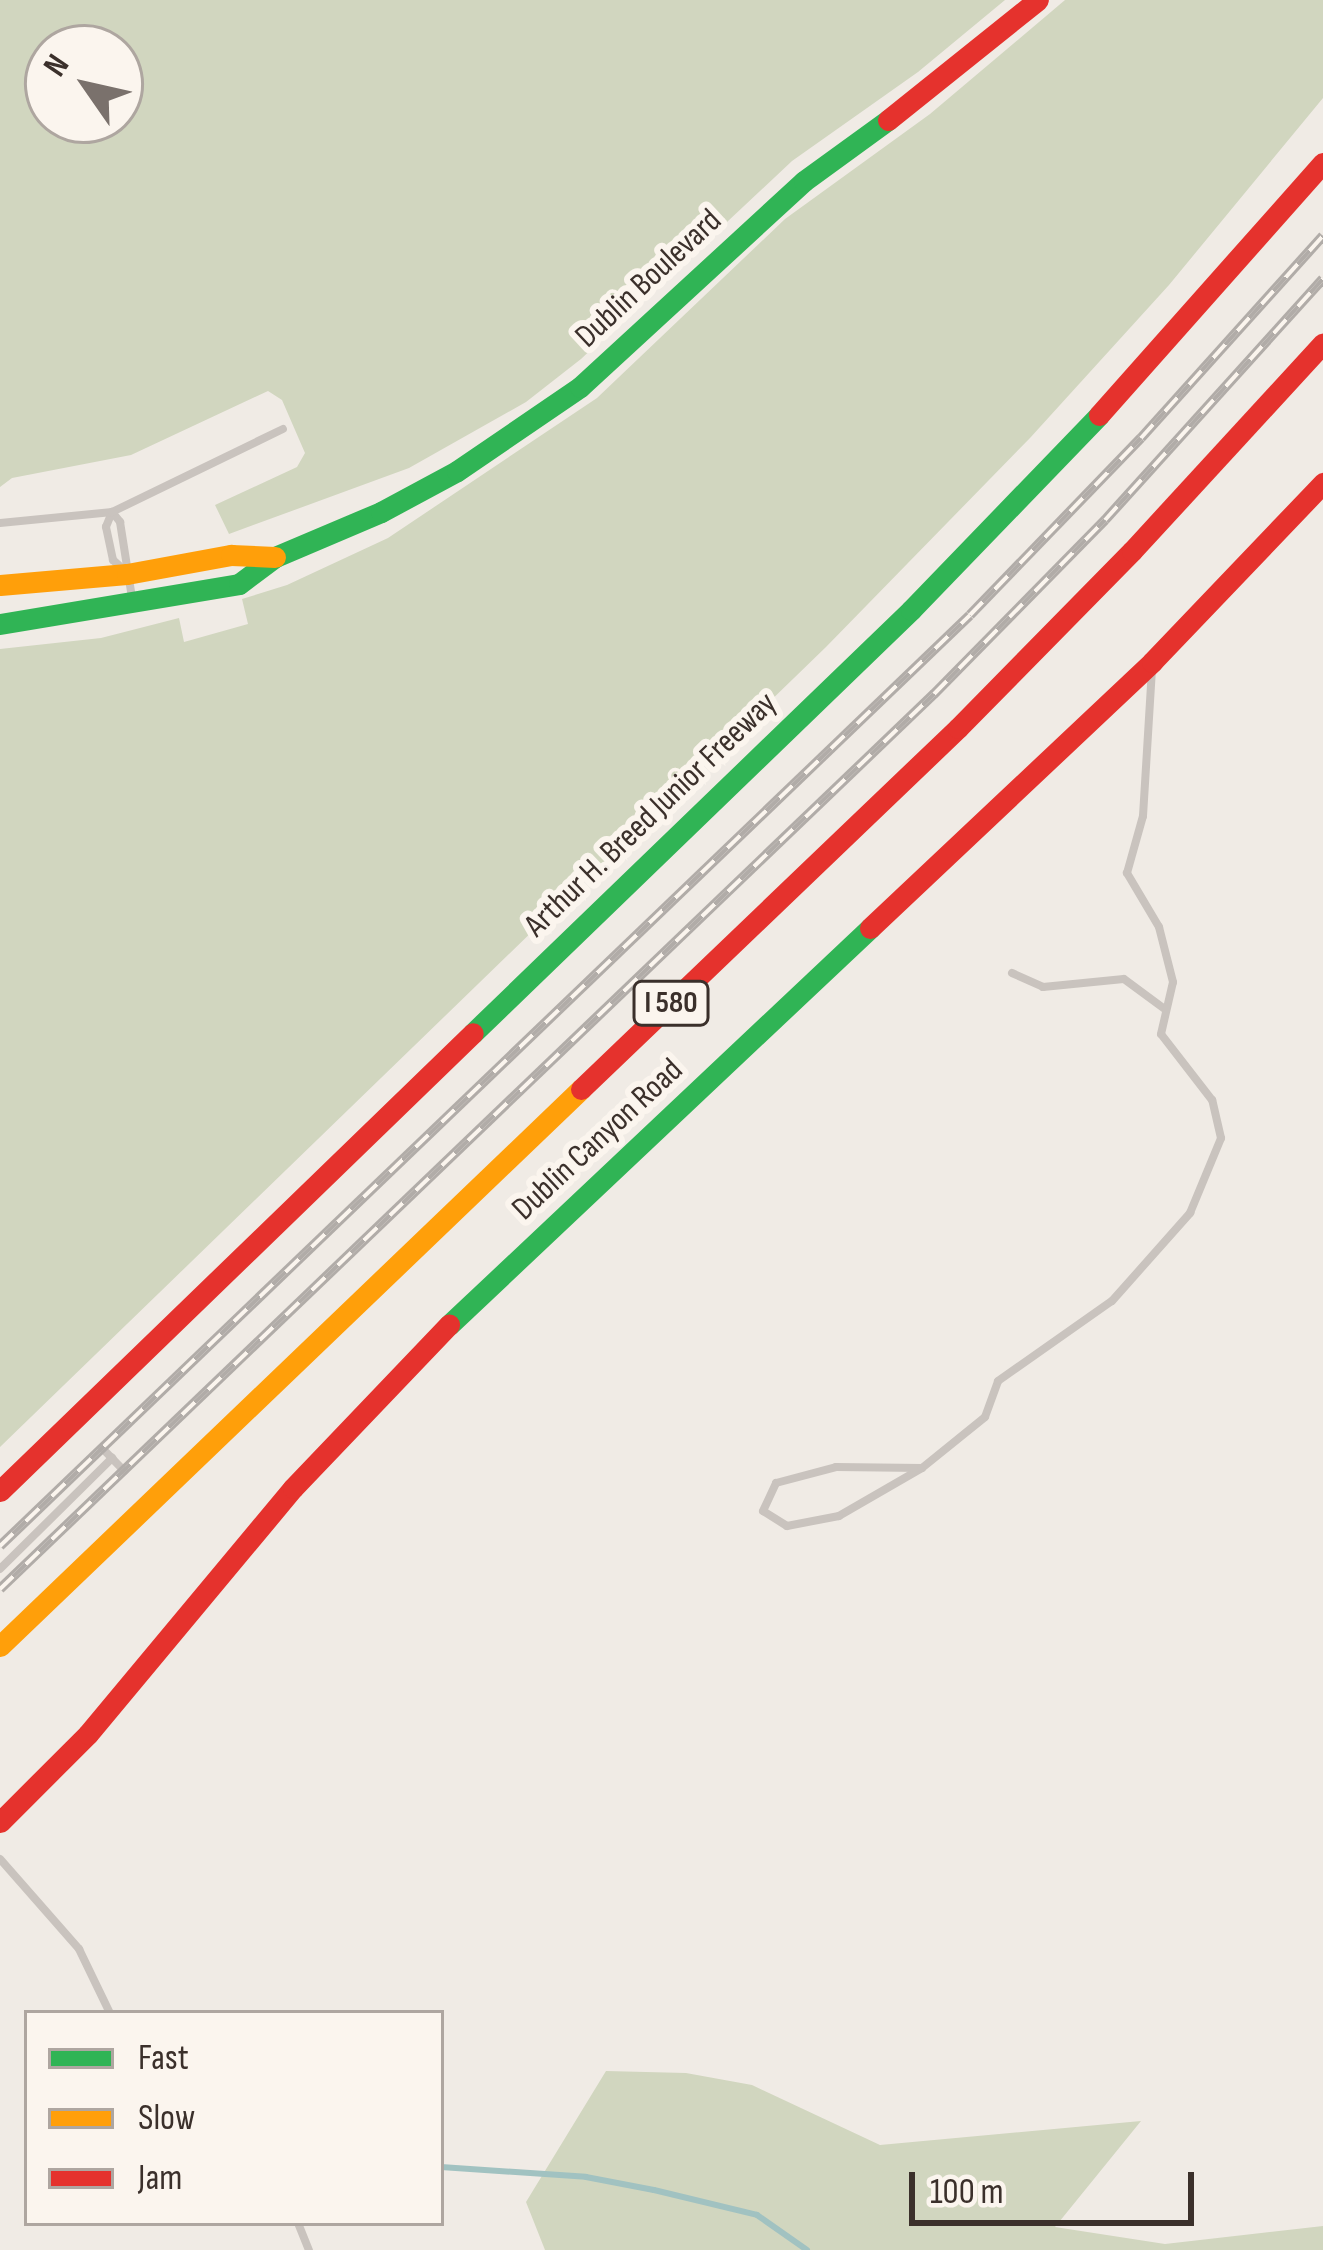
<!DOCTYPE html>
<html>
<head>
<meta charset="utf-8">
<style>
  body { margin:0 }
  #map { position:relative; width:1323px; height:2250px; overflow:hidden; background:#f0ebe5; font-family:"Sofia Sans Condensed",sans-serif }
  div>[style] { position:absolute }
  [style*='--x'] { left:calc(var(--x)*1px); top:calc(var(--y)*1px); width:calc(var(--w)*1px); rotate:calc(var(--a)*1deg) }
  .green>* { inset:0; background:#d1d6bf }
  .stream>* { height:6px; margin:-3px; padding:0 3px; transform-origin:3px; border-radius:3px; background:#a1c2c1 }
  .lane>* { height:8px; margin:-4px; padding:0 4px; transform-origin:4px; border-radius:4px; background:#c9c3be }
  .fast>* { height:21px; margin:-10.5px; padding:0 10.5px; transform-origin:10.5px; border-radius:10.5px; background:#30b455 }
  .slow>* { height:21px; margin:-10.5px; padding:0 10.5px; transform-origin:10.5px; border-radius:10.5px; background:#ff9f0a }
  .jam>* { height:21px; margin:-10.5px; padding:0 10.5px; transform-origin:10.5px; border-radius:10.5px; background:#e5322d }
  .rail>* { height:10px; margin-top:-5px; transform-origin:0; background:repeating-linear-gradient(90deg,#fbf5ee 0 18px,#b1aca8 0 36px); box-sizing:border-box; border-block:3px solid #b1aca8 }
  span { translate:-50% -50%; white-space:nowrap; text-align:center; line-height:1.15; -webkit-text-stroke:12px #fbf5ee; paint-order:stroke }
  .shield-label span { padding:3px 9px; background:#fbf5ee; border:3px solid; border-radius:9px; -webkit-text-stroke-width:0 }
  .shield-label { font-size:30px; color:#3b302b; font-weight:700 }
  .street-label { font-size:33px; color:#3b302b }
  .legend { position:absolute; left:24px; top:2010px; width:420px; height:216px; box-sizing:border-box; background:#fbf5ee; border:3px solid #aea6a0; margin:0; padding:15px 21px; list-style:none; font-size:36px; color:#3b302b }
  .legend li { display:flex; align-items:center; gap:24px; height:60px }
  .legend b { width:60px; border:3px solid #aea6a0 }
  .north { position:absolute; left:24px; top:24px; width:120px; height:120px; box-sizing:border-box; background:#fbf5ee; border:3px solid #aea6a0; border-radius:50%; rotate:304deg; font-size:33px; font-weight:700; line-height:48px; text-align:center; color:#3b302b }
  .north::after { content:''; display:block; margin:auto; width:42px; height:54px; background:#7a716c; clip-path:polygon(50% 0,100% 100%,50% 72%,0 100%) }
  .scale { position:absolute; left:909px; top:2172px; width:285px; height:54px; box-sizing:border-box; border:6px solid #3b302b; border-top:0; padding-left:15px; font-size:36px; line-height:42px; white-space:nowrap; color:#3b302b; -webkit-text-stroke:9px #fbf5ee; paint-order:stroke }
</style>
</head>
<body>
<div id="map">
  <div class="green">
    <i style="clip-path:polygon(evenodd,0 0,1005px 0,918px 72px,792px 161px,581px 359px,526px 402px,409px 468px,229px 534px,215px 505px,297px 467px,305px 453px,282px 400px,268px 391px,131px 455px,12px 478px,0 487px,0 0,120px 48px,120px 120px,48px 120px,48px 48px,120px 48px)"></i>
    <i style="clip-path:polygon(1065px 0,1323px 0,1323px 98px,1169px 285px,1030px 438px,826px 647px,0 1447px,0 649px,101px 638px,179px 618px,184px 642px,248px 624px,242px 599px,287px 585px,388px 538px,597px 398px,785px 219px,930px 114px)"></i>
    <i style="clip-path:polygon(606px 2071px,686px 2073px,752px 2085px,880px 2145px,1141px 2121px,1055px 2227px,1165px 2244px,1323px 2226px,1323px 2250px,545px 2250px,526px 2202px)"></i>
  </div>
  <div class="stream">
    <i style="--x:441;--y:2167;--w:145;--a:3.9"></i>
    <i style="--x:586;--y:2177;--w:69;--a:10.8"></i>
    <i style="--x:654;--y:2190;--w:106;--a:13.6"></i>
    <i style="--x:757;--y:2215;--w:61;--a:35"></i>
  </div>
  <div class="lane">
    <i style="--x:112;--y:512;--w:13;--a:51"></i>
    <i style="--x:120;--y:522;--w:77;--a:81"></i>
    <i style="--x:112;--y:512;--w:16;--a:112"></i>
    <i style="--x:106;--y:527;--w:34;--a:78"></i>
    <i style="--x:113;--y:560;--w:12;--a:42"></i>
    <i style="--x:0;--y:523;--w:113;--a:-5.6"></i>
    <i style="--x:112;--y:512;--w:190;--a:-25.9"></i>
    <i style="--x:1012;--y:973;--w:34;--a:24"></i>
    <i style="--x:1043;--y:987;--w:81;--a:-5.6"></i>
    <i style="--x:1124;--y:979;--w:52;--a:36.4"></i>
    <i style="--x:102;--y:1448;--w:32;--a:46"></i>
    <i style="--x:922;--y:1468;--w:96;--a:150"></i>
    <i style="--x:839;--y:1516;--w:53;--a:169.1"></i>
    <i style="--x:787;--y:1526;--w:28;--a:-148"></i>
    <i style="--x:763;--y:1511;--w:31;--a:-65"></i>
    <i style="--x:776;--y:1483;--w:62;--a:-14.9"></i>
    <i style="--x:836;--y:1467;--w:86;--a:0.7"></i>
    <i style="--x:922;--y:1468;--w:81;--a:-39"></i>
    <i style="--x:985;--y:1417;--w:38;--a:-70"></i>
    <i style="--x:998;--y:1381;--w:139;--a:-35.1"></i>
    <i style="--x:1112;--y:1301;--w:118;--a:-48.4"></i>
    <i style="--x:1190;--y:1213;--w:81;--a:-67.5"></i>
    <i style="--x:1221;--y:1138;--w:39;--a:-103"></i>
    <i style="--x:1212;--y:1100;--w:83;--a:-127.7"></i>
    <i style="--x:1161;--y:1034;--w:53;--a:-77"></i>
    <i style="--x:1173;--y:982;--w:57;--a:-104.3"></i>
    <i style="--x:1159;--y:927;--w:63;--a:-120.7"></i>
    <i style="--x:1127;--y:873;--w:59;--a:-74.3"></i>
    <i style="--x:1143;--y:816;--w:146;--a:-86.5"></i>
    <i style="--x:0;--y:1569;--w:158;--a:-44.7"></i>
    <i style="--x:0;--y:1859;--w:120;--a:48.7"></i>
    <i style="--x:79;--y:1949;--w:71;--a:64.2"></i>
    <i style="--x:298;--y:2223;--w:29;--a:68"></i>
  </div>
  <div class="fast">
    <i style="--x:0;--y:624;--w:242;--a:-9.5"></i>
    <i style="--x:239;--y:584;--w:45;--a:-36.9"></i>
    <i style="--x:275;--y:557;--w:115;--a:-23"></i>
    <i style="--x:381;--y:512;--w:86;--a:-28.3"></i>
    <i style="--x:457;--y:471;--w:149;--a:-34.3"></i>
    <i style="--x:580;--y:387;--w:304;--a:-42.6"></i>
    <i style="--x:804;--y:181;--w:104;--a:-36"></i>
    <i style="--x:473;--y:1033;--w:609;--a:-44"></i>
    <i style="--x:911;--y:610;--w:271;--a:-46"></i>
    <i style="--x:449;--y:1325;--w:579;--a:-43.32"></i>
  </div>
  <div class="slow">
    <i style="--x:0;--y:585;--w:127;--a:-5"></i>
    <i style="--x:127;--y:574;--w:106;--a:-10.4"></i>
    <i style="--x:231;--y:555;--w:44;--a:2.6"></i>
    <i style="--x:0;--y:1646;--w:805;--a:-43.79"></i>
  </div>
  <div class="jam">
    <i style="--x:888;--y:120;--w:192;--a:-38.7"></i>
    <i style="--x:1099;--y:415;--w:337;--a:-48.4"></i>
    <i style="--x:870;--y:928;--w:388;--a:-43.3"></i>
    <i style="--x:1152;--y:662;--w:248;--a:-46.3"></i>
    <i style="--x:581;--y:1089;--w:522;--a:-43.76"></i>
    <i style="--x:958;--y:728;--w:248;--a:-45.5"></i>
    <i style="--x:1132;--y:551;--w:282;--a:-47.4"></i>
    <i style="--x:0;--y:1491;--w:658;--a:-44.08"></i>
    <i style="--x:0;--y:1822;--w:124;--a:-45"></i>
    <i style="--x:88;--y:1734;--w:320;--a:-50.2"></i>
    <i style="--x:293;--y:1488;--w:226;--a:-46.3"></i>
  </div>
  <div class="rail">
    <i style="--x:0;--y:1546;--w:1344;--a:-43.82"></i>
    <i style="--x:970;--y:615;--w:246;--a:-46"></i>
    <i style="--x:1141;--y:438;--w:272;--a:-48"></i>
    <i style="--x:0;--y:1589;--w:1294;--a:-43.78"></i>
    <i style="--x:934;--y:694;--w:244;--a:-45.5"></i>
    <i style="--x:1105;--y:520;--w:325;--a:-47.9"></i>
  </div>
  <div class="shield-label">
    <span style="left:671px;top:1003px">I 580</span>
  </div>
  <div class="street-label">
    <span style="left:649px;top:279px;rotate:-43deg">Dublin Boulevard</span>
    <span style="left:651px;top:815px;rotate:-44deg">Arthur H. Breed Junior Freeway</span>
    <span style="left:598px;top:1140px;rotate:-43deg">Dublin Canyon Road</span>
  </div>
  <ul class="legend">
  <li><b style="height:15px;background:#30b455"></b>Fast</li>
  <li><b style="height:15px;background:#ff9f0a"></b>Slow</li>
  <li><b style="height:15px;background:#e5322d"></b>Jam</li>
  </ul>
  <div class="north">N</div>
  <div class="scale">100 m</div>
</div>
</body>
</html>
